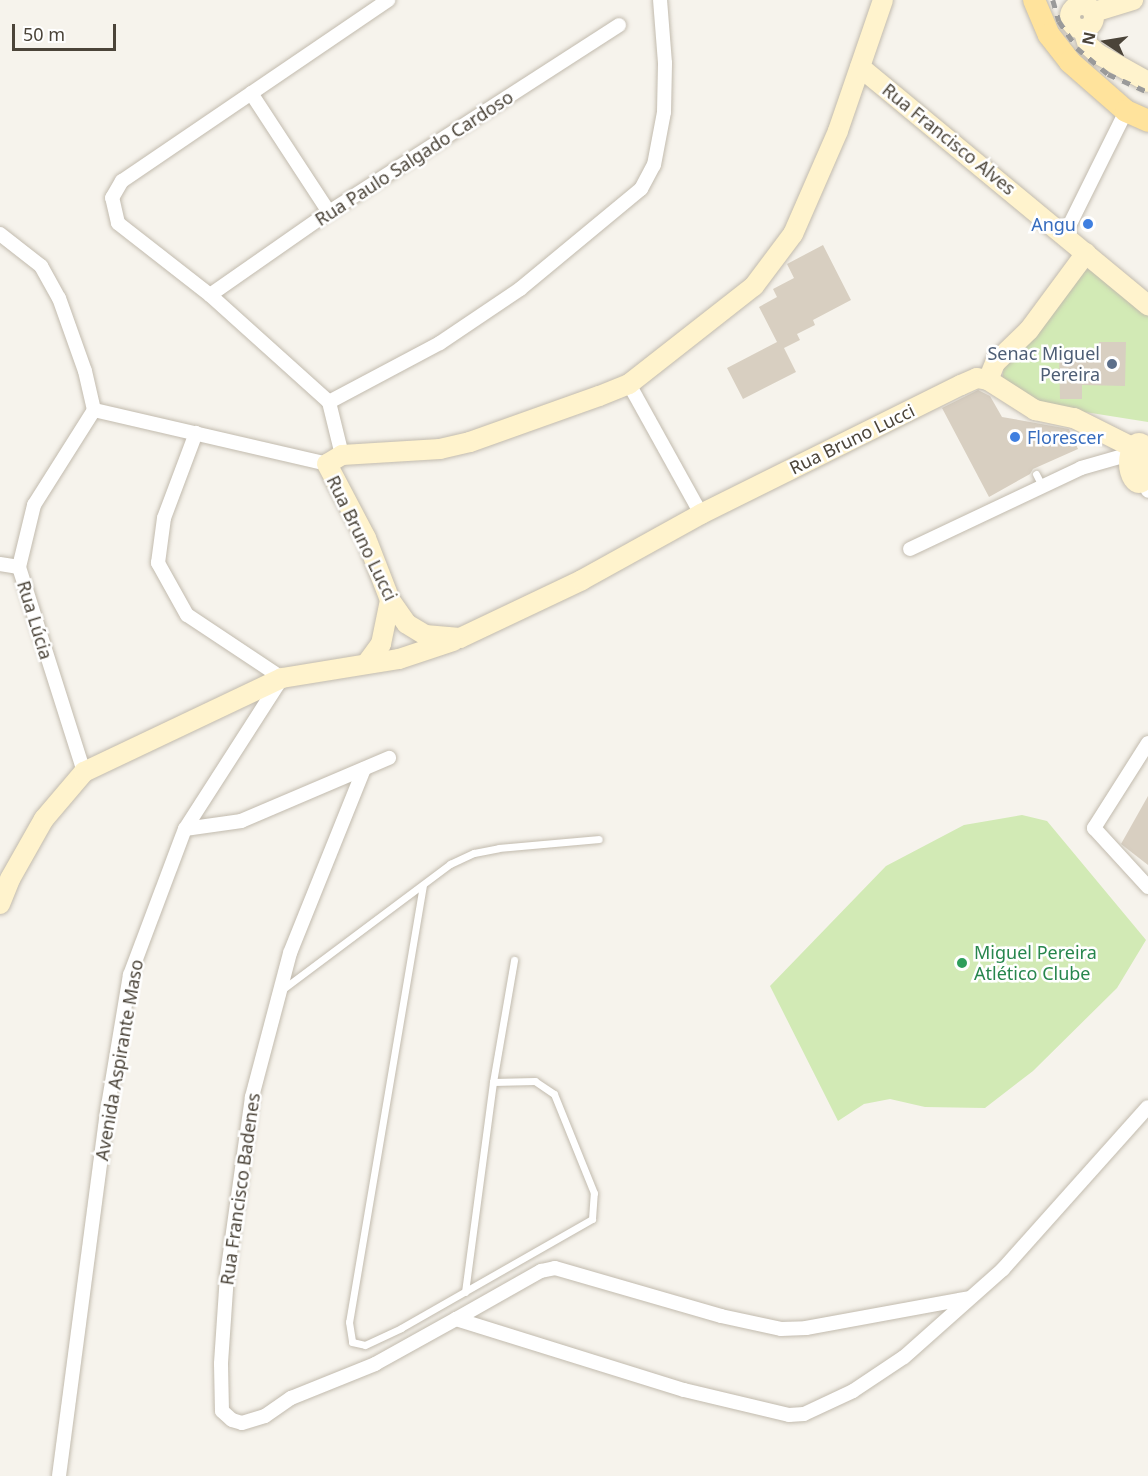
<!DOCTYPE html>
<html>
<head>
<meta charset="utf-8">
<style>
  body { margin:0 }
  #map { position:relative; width:1148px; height:1476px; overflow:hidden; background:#f6f3ec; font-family:"Noto Sans",sans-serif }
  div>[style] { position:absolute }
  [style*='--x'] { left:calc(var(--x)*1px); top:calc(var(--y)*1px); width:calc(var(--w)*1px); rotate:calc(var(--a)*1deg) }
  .green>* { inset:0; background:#d2eab5 }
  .building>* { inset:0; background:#d8cfc1 }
  .roads { filter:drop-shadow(0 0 2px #c2bbae) drop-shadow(0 0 2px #c2bbae) }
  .lane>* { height:7px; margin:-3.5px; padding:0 3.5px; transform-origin:3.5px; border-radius:3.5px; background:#fff }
  .street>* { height:14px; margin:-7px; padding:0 7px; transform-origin:7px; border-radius:7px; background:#fff }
  .secondary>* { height:20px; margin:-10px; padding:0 10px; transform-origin:10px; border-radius:10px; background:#fff3cd }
  .secondary>.ring { margin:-10px; padding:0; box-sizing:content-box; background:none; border:20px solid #fff3cd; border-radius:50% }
  .primary>* { height:22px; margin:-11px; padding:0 11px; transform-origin:11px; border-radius:11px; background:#ffe39c }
  .rail>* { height:4.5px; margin-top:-2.25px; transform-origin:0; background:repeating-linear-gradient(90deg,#9a9a9a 0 8px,transparent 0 16px) }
  .dots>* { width:16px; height:16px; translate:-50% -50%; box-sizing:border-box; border:3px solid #fff; border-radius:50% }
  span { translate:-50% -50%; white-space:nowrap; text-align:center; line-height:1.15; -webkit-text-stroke:5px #fff; paint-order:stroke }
  .street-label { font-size:18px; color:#4b4439 }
  .shop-label { font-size:18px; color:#366cbe }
  .right { translate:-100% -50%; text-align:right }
  .left { translate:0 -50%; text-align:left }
  .service-label { font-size:18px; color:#4e5e75 }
  .leisure-label { font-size:18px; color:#27864d }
  .north { position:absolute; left:1076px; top:12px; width:60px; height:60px; -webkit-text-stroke:4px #fff; paint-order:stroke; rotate:282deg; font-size:16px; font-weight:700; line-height:24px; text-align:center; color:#4b4439 }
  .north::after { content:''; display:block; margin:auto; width:21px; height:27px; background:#4b4439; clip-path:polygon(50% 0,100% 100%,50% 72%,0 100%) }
  .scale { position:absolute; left:12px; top:24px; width:104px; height:27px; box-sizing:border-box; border:3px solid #4b4439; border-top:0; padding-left:8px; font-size:18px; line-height:21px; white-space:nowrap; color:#4b4439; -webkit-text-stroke:4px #fff; paint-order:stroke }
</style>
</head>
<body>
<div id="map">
  <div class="green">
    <i style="clip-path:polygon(1082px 262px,1148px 316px,1148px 422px,1047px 406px,1002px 381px,1004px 365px)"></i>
    <i style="clip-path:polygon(1022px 815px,1047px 821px,1146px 940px,1117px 988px,1033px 1071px,985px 1108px,925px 1107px,890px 1099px,864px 1104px,838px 1121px,770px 986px,886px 866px,964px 825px)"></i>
  </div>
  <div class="building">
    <i style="clip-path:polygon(823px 245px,851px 300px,813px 320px,815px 325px,797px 334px,800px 340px,784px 348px,796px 372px,743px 399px,727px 368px,777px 342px,759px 307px,777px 297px,773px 289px,794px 278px,787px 264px)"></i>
    <i style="clip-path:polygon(1099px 342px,1126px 342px,1125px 386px,1082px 385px,1082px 399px,1060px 399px,1059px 354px,1099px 353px)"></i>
    <i style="clip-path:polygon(978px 390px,990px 396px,1002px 417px,1069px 429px,1078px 449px,1033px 469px,1030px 474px,989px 497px,942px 408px)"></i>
    <i style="clip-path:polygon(1148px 796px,1148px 865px,1121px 844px)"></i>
  </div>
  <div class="roads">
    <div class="lane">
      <i style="--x:1036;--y:474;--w:13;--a:63"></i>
      <i style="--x:423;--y:885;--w:443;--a:99.6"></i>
      <i style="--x:349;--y:1322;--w:20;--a:81"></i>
      <i style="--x:352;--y:1342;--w:13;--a:13"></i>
      <i style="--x:365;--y:1345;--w:40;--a:-25"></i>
      <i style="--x:401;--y:1328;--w:220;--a:-29.7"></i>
      <i style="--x:592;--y:1219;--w:26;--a:-86"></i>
      <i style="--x:594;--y:1193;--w:107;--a:-112"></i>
      <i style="--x:554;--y:1094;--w:23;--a:-146"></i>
      <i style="--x:535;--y:1081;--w:42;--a:178.6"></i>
      <i style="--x:283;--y:989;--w:209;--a:-36.8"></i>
      <i style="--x:450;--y:864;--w:26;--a:-25"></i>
      <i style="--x:474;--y:853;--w:25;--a:-11"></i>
      <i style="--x:499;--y:848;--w:100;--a:-5.1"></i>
      <i style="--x:465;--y:1292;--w:212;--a:-82.4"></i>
      <i style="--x:493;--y:1082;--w:124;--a:-80.2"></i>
    </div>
    <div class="street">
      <i style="--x:251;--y:93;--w:142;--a:56.8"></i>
      <i style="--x:0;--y:234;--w:52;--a:38"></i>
      <i style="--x:41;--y:266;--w:37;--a:61"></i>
      <i style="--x:59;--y:298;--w:77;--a:70.4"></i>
      <i style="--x:85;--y:371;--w:40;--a:77"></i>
      <i style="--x:94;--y:410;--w:239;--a:13"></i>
      <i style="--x:1065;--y:234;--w:137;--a:-63.6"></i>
      <i style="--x:210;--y:295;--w:145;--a:-34.9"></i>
      <i style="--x:329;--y:212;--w:345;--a:-32.8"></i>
      <i style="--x:629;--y:384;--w:149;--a:61"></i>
      <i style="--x:329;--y:402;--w:126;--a:-28"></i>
      <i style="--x:440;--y:343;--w:97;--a:-34"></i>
      <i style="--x:520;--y:289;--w:157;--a:-39.6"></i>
      <i style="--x:641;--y:189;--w:27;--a:-62"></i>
      <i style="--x:654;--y:165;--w:54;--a:-79.3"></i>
      <i style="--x:664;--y:112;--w:49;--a:-88.8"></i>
      <i style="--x:665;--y:63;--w:63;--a:-94.5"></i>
      <i style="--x:1142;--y:454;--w:12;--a:59"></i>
      <i style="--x:342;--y:455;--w:55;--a:-103.8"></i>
      <i style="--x:329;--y:402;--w:160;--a:-138"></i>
      <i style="--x:210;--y:295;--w:117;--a:-142"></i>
      <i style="--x:118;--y:223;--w:26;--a:-103"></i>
      <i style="--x:112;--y:198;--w:20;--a:-60"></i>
      <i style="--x:122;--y:181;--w:322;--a:-34.2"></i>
      <i style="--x:1135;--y:457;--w:36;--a:69"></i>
      <i style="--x:910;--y:549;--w:189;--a:-25.3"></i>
      <i style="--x:1081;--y:468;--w:51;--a:-15.9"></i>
      <i style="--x:0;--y:564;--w:19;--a:9"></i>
      <i style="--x:1148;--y:743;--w:101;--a:122.4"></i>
      <i style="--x:1094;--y:828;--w:80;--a:47.5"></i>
      <i style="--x:364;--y:769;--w:198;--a:111.9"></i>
      <i style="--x:290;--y:953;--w:149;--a:104.8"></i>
      <i style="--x:252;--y:1097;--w:180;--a:98"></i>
      <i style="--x:227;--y:1275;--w:89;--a:93.9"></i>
      <i style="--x:221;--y:1364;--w:47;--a:88.8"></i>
      <i style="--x:222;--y:1411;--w:13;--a:42"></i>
      <i style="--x:232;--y:1420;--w:10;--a:17"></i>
      <i style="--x:242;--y:1423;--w:24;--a:-17"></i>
      <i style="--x:265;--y:1416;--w:32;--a:-35"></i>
      <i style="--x:291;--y:1398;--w:91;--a:-22"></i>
      <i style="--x:375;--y:1364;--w:93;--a:-29.1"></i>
      <i style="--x:456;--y:1319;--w:239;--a:17.3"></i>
      <i style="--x:684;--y:1390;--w:108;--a:13.4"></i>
      <i style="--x:789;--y:1415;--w:15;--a:-4"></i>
      <i style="--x:804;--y:1414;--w:54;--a:-25.1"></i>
      <i style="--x:853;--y:1391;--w:61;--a:-33.7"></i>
      <i style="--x:904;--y:1357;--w:132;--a:-41.6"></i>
      <i style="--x:1003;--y:1269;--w:217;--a:-48.2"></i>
      <i style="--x:84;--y:772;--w:215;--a:-107.6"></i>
      <i style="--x:19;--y:567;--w:64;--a:-76.4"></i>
      <i style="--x:34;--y:505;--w:112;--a:-57.7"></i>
      <i style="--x:185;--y:829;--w:57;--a:-8.1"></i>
      <i style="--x:241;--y:821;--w:161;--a:-23.1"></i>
      <i style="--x:456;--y:1319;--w:98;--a:-29.5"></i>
      <i style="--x:541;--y:1271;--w:14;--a:-12"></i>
      <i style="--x:555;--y:1268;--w:173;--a:16.1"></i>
      <i style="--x:721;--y:1316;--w:61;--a:12.2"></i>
      <i style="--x:781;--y:1329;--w:25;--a:-2"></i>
      <i style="--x:806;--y:1328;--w:166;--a:-10.4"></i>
      <i style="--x:59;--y:1476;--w:367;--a:-82.5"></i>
      <i style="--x:107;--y:1112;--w:139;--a:-80.5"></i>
      <i style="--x:130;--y:975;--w:156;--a:-69.4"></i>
      <i style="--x:185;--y:829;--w:179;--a:-57.3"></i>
      <i style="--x:282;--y:678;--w:114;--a:-146.4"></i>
      <i style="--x:187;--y:615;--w:60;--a:-119.1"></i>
      <i style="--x:158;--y:563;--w:45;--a:-82.4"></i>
      <i style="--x:164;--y:518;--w:91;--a:-69.4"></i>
    </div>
    <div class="secondary">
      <i style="--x:883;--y:0;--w:139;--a:109"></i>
      <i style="--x:838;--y:131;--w:112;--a:113.6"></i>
      <i style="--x:793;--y:234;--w:65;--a:126.9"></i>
      <i style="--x:754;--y:286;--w:159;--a:141.9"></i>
      <i style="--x:629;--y:384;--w:32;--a:158"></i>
      <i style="--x:599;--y:396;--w:137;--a:160.4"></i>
      <i style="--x:470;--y:442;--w:31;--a:167"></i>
      <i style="--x:440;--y:449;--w:98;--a:176.5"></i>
      <i style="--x:342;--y:455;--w:17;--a:149"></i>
      <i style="--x:327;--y:464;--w:84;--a:62.2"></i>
      <i style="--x:366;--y:538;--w:66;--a:68.8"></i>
      <i style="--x:390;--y:600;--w:29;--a:55"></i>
      <i style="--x:407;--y:624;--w:21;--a:31"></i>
      <i style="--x:425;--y:635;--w:35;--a:5"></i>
      <i style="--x:460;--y:638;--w:135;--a:-25.4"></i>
      <i style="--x:582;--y:580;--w:136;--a:-29"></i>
      <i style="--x:701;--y:514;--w:290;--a:-26.4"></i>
      <i style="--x:961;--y:385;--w:17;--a:-24"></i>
      <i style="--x:977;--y:378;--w:11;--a:10"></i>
      <i class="ring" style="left:1070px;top:5px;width:4px;height:4px"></i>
      <i style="--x:1094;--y:12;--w:41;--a:-17.1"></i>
      <i style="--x:1083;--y:29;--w:17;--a:73"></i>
      <i style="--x:1088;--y:45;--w:13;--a:42"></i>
      <i style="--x:1098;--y:54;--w:57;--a:29.2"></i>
      <i style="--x:860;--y:67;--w:374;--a:39.6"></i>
      <i style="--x:1086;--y:253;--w:96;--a:126.5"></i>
      <i style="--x:1029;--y:330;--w:47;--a:135.9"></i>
      <i style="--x:995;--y:363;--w:18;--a:112"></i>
      <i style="--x:988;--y:380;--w:56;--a:32.6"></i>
      <i style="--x:1035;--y:410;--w:40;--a:12"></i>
      <i style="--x:1074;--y:418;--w:63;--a:26.6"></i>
      <i class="ring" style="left:1129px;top:443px;width:-6px;height:-6px"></i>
      <i style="--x:367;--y:663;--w:24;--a:-54"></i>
      <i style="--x:381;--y:644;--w:45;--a:-78.4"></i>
      <i style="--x:0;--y:904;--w:27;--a:-68"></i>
      <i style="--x:10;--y:879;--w:69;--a:-60.5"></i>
      <i style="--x:44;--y:819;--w:62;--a:-49.6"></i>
      <i style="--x:84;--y:772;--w:219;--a:-25.4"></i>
      <i style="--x:282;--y:678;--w:119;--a:-9.2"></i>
      <i style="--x:399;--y:659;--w:57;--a:-18.4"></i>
    </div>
    <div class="primary">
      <i style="--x:1034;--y:0;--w:38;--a:67"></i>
      <i style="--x:1049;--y:35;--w:34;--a:52"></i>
      <i style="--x:1070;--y:62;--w:74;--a:41.2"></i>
      <i style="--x:1126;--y:111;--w:24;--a:24"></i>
    </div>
  </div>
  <div class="rail">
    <i style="--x:1053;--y:0;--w:22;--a:74"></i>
    <i style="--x:1059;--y:21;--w:32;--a:56"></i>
    <i style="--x:1077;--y:48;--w:40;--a:40"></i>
    <i style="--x:1108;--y:74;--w:44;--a:24.2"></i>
  </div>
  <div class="dots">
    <i style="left:1088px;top:224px;background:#3f7fe0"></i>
    <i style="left:1112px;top:364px;background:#5c6f8a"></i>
    <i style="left:1015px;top:437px;background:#3f7fe0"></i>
    <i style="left:962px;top:963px;background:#2e9e5b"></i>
  </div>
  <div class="street-label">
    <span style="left:949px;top:139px;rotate:39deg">Rua Francisco Alves</span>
    <span style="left:414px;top:158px;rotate:-33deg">Rua Paulo Salgado Cardoso</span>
    <span style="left:852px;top:439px;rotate:-26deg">Rua Bruno Lucci</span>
    <span style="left:362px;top:538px;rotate:64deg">Rua Bruno Lucci</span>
    <span style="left:35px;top:620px;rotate:73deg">Rua Lúcia</span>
    <span style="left:119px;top:1060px;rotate:-80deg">Avenida Aspirante Maso</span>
    <span style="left:240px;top:1189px;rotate:-82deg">Rua Francisco Badenes</span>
  </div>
  <div class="shop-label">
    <span class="right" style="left:1076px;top:224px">Angu</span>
    <span class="left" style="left:1027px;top:437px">Florescer</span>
  </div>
  <div class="service-label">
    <span class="right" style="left:1100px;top:364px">Senac Miguel<br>Pereira</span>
  </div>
  <div class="leisure-label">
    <span class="left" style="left:974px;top:963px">Miguel Pereira<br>Atlético Clube</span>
  </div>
  <div class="north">N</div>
  <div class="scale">50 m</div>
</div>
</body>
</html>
